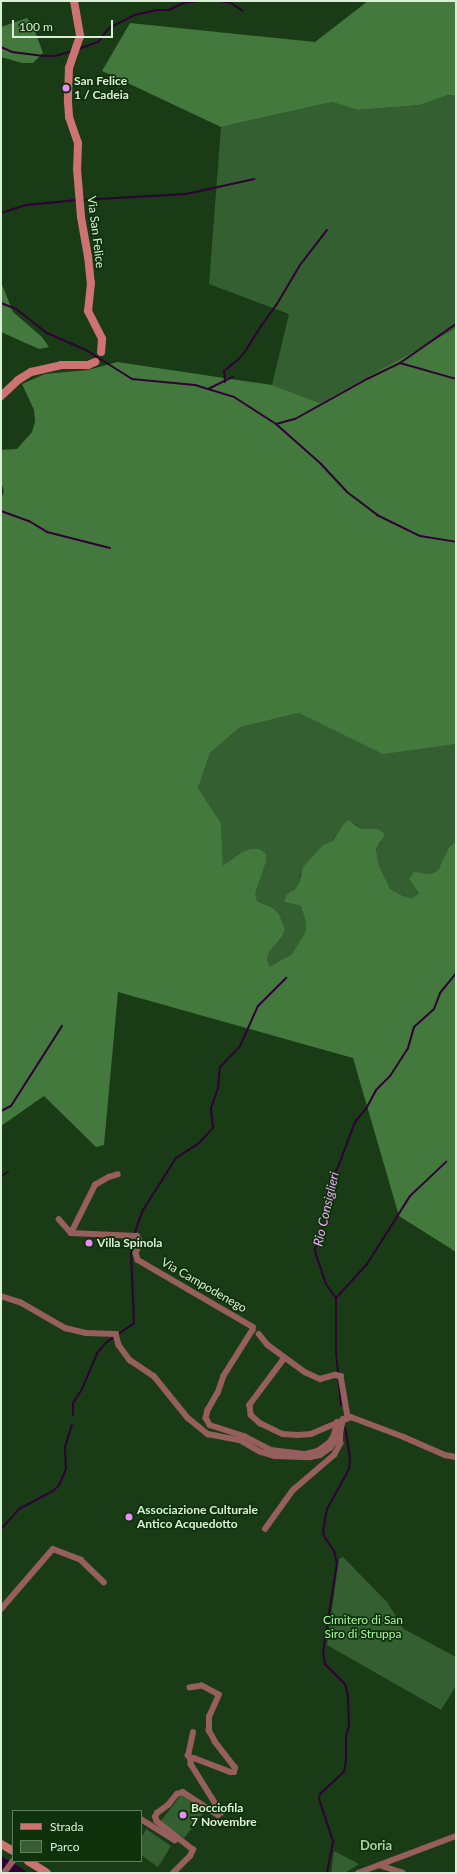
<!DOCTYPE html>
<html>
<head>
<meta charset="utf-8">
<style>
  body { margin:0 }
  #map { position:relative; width:457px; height:1874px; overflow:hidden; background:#193b16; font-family:Lato,sans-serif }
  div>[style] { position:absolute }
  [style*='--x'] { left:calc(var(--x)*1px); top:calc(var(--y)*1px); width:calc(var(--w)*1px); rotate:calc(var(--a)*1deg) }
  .green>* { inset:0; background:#345f30 }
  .forest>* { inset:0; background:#44793e }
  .water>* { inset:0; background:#300037 }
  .stream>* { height:2px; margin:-1px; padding:0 1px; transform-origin:1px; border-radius:1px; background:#300037 }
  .street>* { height:5.5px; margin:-2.75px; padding:0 2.75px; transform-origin:2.75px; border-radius:2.75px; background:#965e5c }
  .secondary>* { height:8px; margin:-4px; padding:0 4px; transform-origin:4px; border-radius:4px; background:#cd7472 }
  .dots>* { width:11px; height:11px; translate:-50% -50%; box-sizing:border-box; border:2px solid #0f310c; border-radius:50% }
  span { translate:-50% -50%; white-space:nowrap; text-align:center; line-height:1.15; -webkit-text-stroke:3.5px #0f310c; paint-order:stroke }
  .poi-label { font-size:12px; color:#dbefd8; font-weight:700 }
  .left { translate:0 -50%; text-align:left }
  .street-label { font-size:12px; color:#dbefd8 }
  .park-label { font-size:12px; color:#a8f49f }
  .water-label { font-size:13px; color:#f2abfd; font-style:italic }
  .neighbourhood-label { font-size:13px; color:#aad1a5; font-weight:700 }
  .frame { position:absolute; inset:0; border:2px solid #dbefd8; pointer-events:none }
  .legend { position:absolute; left:12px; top:1810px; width:130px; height:52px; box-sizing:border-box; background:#0f310c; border:1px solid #617d5e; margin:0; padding:5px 7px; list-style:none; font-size:12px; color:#dbefd8 }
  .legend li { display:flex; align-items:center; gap:8px; height:20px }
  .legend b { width:20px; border:1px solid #617d5e }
  .scale { position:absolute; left:12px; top:20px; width:101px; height:18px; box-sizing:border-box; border:2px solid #dbefd8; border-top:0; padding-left:5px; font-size:12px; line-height:14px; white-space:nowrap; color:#dbefd8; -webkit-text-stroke:3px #0f310c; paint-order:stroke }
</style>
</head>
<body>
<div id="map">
  <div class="green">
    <i style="clip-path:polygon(448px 95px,456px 96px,456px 328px,320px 403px,272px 385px,289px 314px,209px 284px,221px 127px,332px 102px,358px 110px,420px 105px)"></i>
    <i style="clip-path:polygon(299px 713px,383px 753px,456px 744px,456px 841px,449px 847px,438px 870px,431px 874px,423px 873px,409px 879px,419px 893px,413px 898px,405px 897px,390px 889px,385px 882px,379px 866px,376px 849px,381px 842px,378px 829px,361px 829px,355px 824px,342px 826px,333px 841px,324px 844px,300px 875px,299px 883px,284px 902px,301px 906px,306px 923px,306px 932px,292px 954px,270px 968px,267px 960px,269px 952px,282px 937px,285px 929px,279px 914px,273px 908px,257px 901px,254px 893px,266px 862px,242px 852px,223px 867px,221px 823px,198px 788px,210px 753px,240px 727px)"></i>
    <i style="clip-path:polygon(343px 1557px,387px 1602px,404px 1629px,456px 1657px,456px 1686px,441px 1710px,327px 1645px,339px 1559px)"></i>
    <i style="clip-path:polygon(181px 1795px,184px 1795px,206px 1810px,184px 1838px,160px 1822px)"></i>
    <i style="clip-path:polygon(146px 1829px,171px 1846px,158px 1867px,141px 1855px,141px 1838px)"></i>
    <i style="clip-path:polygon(334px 1851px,359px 1864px,345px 1873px,331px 1873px)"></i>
  </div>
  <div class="forest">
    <i style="clip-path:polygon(368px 1px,456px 1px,456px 96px,448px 95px,420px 105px,358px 110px,332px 102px,221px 127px,102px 71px,130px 23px,315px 42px)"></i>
    <i style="clip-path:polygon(27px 18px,33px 26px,43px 53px,33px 63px,22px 63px,1px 57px,1px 27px)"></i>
    <i style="clip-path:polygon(1px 282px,13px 312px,42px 337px,49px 347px,39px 349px,1px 332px)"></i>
    <i style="clip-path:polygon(456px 328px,456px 744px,383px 754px,299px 713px,240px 727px,210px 753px,198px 788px,221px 823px,223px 866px,242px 852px,251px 849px,259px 849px,266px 854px,266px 862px,255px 893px,257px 901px,273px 908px,279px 914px,285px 929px,282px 937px,269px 952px,267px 960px,270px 967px,292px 954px,306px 931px,306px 923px,301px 906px,284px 902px,287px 894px,294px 890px,299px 883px,303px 867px,324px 844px,333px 841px,342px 826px,348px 820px,361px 829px,378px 829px,385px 834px,376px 849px,379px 866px,390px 889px,405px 897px,413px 898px,419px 893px,409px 879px,414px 872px,431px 874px,438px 870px,449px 847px,456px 841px,456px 1252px,399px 1216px,353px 1058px,118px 992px,104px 1145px,96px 1147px,44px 1096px,1px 1126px,1px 500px,4px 491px,1px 482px,1px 450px,17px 449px,32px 432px,35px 422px,34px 410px,22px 384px,45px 374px,88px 370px,117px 362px,272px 385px,320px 403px)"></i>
  </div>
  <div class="water">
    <i style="clip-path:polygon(1px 1856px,21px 1868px,28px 1873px,1px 1873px)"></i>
  </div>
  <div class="stream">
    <i style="--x:219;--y:1;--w:12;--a:9"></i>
    <i style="--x:231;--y:3;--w:14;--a:34"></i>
    <i style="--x:1;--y:47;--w:12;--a:24"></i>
    <i style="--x:12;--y:52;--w:34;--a:7"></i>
    <i style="--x:46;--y:56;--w:9;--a:0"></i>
    <i style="--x:55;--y:56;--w:18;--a:-16"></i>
    <i style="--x:78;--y:49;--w:21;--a:-19"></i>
    <i style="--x:98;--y:42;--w:18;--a:-52"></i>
    <i style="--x:109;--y:28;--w:29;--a:-27"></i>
    <i style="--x:135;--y:15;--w:22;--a:-13"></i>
    <i style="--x:156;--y:10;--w:13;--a:0"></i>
    <i style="--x:169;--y:10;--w:16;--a:-27"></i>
    <i style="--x:183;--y:3;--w:16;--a:-7"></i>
    <i style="--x:81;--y:200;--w:105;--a:-3.3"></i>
    <i style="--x:186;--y:194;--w:70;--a:-12.4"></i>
    <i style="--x:1;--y:213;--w:26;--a:-18"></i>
    <i style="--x:26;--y:205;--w:51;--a:-5.6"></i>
    <i style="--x:1;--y:303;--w:16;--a:22"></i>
    <i style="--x:16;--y:309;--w:39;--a:38"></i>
    <i style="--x:47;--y:333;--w:43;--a:23.6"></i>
    <i style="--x:86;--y:350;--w:54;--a:32.2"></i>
    <i style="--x:132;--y:379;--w:63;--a:5.4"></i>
    <i style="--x:195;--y:385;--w:14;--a:17"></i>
    <i style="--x:208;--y:389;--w:28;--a:-26"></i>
    <i style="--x:400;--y:363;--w:58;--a:15.9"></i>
    <i style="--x:225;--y:382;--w:11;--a:-95"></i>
    <i style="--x:224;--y:371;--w:19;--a:-39"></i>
    <i style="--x:239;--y:359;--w:11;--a:-52"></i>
    <i style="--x:246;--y:350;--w:28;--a:-58"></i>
    <i style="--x:261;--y:326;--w:27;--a:-54"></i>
    <i style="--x:277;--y:304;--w:45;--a:-59.5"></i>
    <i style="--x:300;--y:265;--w:44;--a:-52.4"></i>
    <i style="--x:208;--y:389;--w:27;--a:17"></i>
    <i style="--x:234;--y:397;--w:50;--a:32.7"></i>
    <i style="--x:276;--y:424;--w:60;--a:41.6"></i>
    <i style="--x:321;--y:464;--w:38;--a:47"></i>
    <i style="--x:347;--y:492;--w:38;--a:37"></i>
    <i style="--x:377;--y:515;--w:48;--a:26"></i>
    <i style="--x:420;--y:536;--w:36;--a:9"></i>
    <i style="--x:276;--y:424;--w:20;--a:-15"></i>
    <i style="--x:295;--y:419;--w:82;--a:-29.1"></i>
    <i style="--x:367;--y:379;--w:37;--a:-26"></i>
    <i style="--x:400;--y:363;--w:68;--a:-34.9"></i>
    <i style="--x:1;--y:511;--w:30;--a:20"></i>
    <i style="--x:29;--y:521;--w:21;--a:31"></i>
    <i style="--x:47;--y:532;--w:65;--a:14.3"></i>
    <i style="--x:1;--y:1111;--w:11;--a:-27"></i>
    <i style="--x:11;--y:1106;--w:95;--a:-57.5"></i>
    <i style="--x:1;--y:1176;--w:8;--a:-30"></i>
    <i style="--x:336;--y:1298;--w:46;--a:-47.6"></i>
    <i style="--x:367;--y:1264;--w:80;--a:-57.7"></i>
    <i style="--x:410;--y:1196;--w:50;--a:-43.4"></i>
    <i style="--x:341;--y:1405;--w:53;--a:-95.4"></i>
    <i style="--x:336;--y:1352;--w:54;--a:-90"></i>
    <i style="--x:336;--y:1298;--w:17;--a:-126"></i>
    <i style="--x:326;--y:1284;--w:31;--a:-109"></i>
    <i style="--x:316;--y:1255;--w:6;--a:-99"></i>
    <i style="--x:315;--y:1249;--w:11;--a:-75"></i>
    <i style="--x:318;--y:1238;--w:21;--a:-65"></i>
    <i style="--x:327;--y:1219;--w:42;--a:-83.2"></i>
    <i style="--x:332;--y:1177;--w:12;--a:-59"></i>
    <i style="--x:338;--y:1167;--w:48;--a:-69.3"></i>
    <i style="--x:355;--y:1122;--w:17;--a:-50"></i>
    <i style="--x:366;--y:1109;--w:21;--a:-62"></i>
    <i style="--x:376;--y:1090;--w:20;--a:-45"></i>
    <i style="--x:390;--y:1076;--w:33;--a:-57"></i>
    <i style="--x:408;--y:1048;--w:22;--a:-74"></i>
    <i style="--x:414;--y:1027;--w:27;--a:-42"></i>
    <i style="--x:434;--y:1009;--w:17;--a:-69"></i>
    <i style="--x:440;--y:993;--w:26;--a:-51"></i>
    <i style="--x:73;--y:1415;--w:12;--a:-90"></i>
    <i style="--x:73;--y:1403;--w:17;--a:-57"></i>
    <i style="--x:82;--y:1389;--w:39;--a:-67"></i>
    <i style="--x:97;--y:1353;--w:15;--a:-48"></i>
    <i style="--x:107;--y:1342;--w:33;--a:-35"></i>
    <i style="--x:134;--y:1323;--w:69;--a:-92.5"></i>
    <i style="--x:131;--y:1254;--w:25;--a:-79"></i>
    <i style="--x:136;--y:1229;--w:20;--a:-70"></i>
    <i style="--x:143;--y:1210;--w:62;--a:-57.6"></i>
    <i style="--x:176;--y:1158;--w:27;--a:-33"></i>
    <i style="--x:199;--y:1143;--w:21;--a:-47"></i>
    <i style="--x:213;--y:1128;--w:20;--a:-96"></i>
    <i style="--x:211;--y:1108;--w:21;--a:-71"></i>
    <i style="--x:218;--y:1088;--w:21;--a:-85"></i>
    <i style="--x:220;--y:1067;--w:29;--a:-46"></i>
    <i style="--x:240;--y:1046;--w:44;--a:-65.8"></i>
    <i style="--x:258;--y:1006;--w:40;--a:-45"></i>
    <i style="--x:1;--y:1529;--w:27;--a:-48"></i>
    <i style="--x:19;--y:1509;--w:38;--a:-28"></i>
    <i style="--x:53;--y:1491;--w:8;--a:-45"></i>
    <i style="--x:59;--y:1485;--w:17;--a:-66"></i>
    <i style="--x:66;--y:1469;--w:22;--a:-93"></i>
    <i style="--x:65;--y:1447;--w:24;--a:-73"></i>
    <i style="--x:327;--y:1873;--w:33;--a:-79"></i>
    <i style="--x:333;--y:1841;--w:44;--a:-108.4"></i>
    <i style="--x:319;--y:1799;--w:5;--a:-79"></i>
    <i style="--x:320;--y:1794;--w:33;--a:-43"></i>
    <i style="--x:344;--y:1772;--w:11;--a:-80"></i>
    <i style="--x:346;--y:1761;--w:25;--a:-90"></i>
    <i style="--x:346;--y:1736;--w:11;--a:-75"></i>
    <i style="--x:349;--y:1725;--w:29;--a:-92"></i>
    <i style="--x:348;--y:1696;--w:12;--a:-104"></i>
    <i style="--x:345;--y:1684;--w:28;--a:-135"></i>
    <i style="--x:325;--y:1664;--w:11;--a:-100"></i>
    <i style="--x:323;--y:1653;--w:91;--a:-81.2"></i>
    <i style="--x:337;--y:1563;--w:12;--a:-104"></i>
    <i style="--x:334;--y:1551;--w:18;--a:-124"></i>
    <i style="--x:324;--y:1536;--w:5;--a:-101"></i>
    <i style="--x:323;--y:1531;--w:22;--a:-80"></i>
    <i style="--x:327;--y:1509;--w:46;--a:-61.2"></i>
    <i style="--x:349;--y:1469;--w:11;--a:-85"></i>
    <i style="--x:350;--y:1458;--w:31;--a:-99"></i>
  </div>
  <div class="street">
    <i style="--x:59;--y:1219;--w:18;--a:49"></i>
    <i style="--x:71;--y:1233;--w:66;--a:2.6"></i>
    <i style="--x:137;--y:1236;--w:7;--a:56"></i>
    <i style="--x:141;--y:1242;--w:12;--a:114"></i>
    <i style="--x:136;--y:1253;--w:7;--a:74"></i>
    <i style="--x:138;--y:1260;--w:133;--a:30.2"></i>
    <i style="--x:253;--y:1327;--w:3;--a:90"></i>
    <i style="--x:253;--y:1330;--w:54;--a:122.2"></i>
    <i style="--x:224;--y:1376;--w:18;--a:109"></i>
    <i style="--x:218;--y:1393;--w:20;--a:120"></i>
    <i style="--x:208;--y:1410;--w:8;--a:104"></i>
    <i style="--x:206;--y:1418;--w:8;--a:60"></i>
    <i style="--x:210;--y:1425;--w:36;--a:18"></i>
    <i style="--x:244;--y:1436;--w:30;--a:27"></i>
    <i style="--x:271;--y:1450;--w:35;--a:7"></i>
    <i style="--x:306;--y:1454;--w:12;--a:-14"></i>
    <i style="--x:318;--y:1451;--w:15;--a:-37"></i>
    <i style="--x:330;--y:1442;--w:8;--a:-60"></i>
    <i style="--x:334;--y:1435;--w:13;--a:-77"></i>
    <i style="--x:71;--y:1233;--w:54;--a:-63.4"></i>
    <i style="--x:95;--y:1185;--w:16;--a:-30"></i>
    <i style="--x:109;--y:1177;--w:9;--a:-18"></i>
    <i style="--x:1;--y:1296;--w:20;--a:18"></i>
    <i style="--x:20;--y:1302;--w:52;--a:30"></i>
    <i style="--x:65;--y:1328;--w:22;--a:13"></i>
    <i style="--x:86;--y:1333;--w:30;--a:2"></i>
    <i style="--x:116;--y:1334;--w:11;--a:75"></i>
    <i style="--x:119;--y:1345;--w:19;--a:54"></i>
    <i style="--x:130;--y:1360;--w:29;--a:34"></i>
    <i style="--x:154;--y:1376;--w:54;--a:51"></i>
    <i style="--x:188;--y:1418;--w:26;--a:39"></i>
    <i style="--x:208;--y:1434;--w:33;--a:11"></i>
    <i style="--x:240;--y:1440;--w:24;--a:30"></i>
    <i style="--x:261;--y:1452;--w:15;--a:16"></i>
    <i style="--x:275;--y:1456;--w:35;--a:2"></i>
    <i style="--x:310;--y:1457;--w:10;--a:-11"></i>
    <i style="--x:320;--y:1455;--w:12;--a:-35"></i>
    <i style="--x:330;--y:1448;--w:17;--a:-54"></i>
    <i style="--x:340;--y:1434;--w:15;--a:-79"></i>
    <i style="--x:259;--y:1334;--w:14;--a:51"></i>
    <i style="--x:268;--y:1345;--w:46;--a:36.1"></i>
    <i style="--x:305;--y:1372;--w:17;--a:25"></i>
    <i style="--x:320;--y:1379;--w:16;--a:-15"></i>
    <i style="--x:335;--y:1375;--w:6;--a:9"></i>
    <i style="--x:341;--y:1376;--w:42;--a:80.3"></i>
    <i style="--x:285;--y:1358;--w:59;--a:126.7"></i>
    <i style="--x:250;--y:1405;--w:10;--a:84"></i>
    <i style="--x:251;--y:1415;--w:12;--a:42"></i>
    <i style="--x:260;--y:1423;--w:25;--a:26"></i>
    <i style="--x:283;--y:1434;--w:15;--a:4"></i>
    <i style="--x:298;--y:1435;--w:13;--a:-4"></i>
    <i style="--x:311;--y:1434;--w:43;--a:-23"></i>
    <i style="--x:351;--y:1417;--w:57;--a:20.7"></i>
    <i style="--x:404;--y:1437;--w:45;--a:23.7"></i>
    <i style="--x:445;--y:1455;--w:11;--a:10"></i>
    <i style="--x:265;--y:1529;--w:48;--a:-54.3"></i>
    <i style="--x:293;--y:1490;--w:54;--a:-40.5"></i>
    <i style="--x:334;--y:1455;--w:13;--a:-61"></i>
    <i style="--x:340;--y:1444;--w:10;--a:-90"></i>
    <i style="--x:1;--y:1609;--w:79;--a:-49.1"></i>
    <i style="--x:53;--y:1549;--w:30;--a:21"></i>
    <i style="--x:81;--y:1560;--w:32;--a:44"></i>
    <i style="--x:190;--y:1758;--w:3;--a:-135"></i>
    <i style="--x:188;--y:1756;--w:24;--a:-78"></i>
    <i style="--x:141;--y:1819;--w:40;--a:32"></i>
    <i style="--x:379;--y:1865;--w:25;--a:18"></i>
    <i style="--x:4;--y:1873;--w:15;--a:-53"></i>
    <i style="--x:173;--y:1873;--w:24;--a:-45"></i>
    <i style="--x:190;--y:1856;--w:7;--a:-63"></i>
    <i style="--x:193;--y:1850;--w:46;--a:-142.1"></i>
    <i style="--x:157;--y:1822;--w:5;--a:-112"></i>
    <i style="--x:155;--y:1817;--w:4;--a:-63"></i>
    <i style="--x:157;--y:1813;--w:14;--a:-36"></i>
    <i style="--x:168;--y:1805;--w:14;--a:-51"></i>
    <i style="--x:177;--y:1794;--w:6;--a:-18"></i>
    <i style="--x:183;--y:1792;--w:42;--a:33.3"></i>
    <i style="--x:218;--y:1815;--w:4;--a:-34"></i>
    <i style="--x:221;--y:1813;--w:57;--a:-122"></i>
    <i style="--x:191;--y:1765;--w:7;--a:-98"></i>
    <i style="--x:190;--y:1758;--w:4;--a:0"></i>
    <i style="--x:194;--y:1758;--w:39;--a:21"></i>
    <i style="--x:230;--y:1772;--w:4;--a:0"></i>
    <i style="--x:234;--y:1772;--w:4;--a:-76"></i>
    <i style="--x:235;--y:1768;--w:33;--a:-128"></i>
    <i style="--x:215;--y:1742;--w:13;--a:-119"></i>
    <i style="--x:209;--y:1731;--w:14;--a:-90"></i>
    <i style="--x:209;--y:1717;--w:24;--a:-66"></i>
    <i style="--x:219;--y:1695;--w:19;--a:-152"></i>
    <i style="--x:202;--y:1686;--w:12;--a:171"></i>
    <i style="--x:358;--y:1873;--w:105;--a:-20.7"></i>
  </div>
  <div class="secondary">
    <i style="--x:74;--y:1;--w:36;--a:80"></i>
    <i style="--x:80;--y:36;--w:34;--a:109"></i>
    <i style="--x:69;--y:68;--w:34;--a:92"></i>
    <i style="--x:68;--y:102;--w:15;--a:86"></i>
    <i style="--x:69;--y:117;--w:28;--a:71"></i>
    <i style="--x:78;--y:143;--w:26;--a:92"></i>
    <i style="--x:77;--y:169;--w:48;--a:85.2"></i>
    <i style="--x:81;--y:217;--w:40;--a:80"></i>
    <i style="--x:88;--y:256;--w:27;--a:84"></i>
    <i style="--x:91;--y:283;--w:28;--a:96"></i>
    <i style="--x:88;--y:311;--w:31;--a:63"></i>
    <i style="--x:102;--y:339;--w:13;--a:94"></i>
    <i style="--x:1;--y:396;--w:23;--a:-43"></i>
    <i style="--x:18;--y:380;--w:15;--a:-32"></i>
    <i style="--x:31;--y:372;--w:31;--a:-13"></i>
    <i style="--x:61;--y:365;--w:27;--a:0"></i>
    <i style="--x:88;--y:365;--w:8;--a:-23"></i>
    <i style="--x:1;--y:1844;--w:14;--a:30"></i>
    <i style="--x:28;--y:1861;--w:22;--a:32"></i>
  </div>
  <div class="dots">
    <i style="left:66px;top:88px;background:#ec8cfb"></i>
    <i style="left:89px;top:1243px;background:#ec8cfb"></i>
    <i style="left:129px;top:1517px;background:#ec8cfb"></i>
    <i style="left:183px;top:1815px;background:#ec8cfb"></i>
  </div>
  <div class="poi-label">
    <span class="left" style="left:74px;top:88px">San Felice<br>1 / Cadeia</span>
    <span class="left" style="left:97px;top:1243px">Villa Spinola</span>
    <span class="left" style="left:137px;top:1517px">Associazione Culturale<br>Antico Acquedotto</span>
    <span class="left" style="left:191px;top:1815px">Bocciofila<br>7 Novembre</span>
  </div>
  <div class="street-label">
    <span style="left:96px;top:232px;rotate:83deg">Via San Felice</span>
    <span style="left:204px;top:1285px;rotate:30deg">Via Campodenego</span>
  </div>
  <div class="park-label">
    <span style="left:363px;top:1627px">Cimitero di San<br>Siro di Struppa</span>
  </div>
  <div class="water-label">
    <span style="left:326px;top:1209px;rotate:-77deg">Rio Consiglieri</span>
  </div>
  <div class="neighbourhood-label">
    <span style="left:376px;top:1845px">Doria</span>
  </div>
  <div class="frame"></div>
  <ul class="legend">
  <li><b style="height:5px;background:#cd7472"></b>Strada</li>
  <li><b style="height:11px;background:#345f30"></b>Parco</li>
  </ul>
  <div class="scale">100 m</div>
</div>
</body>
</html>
